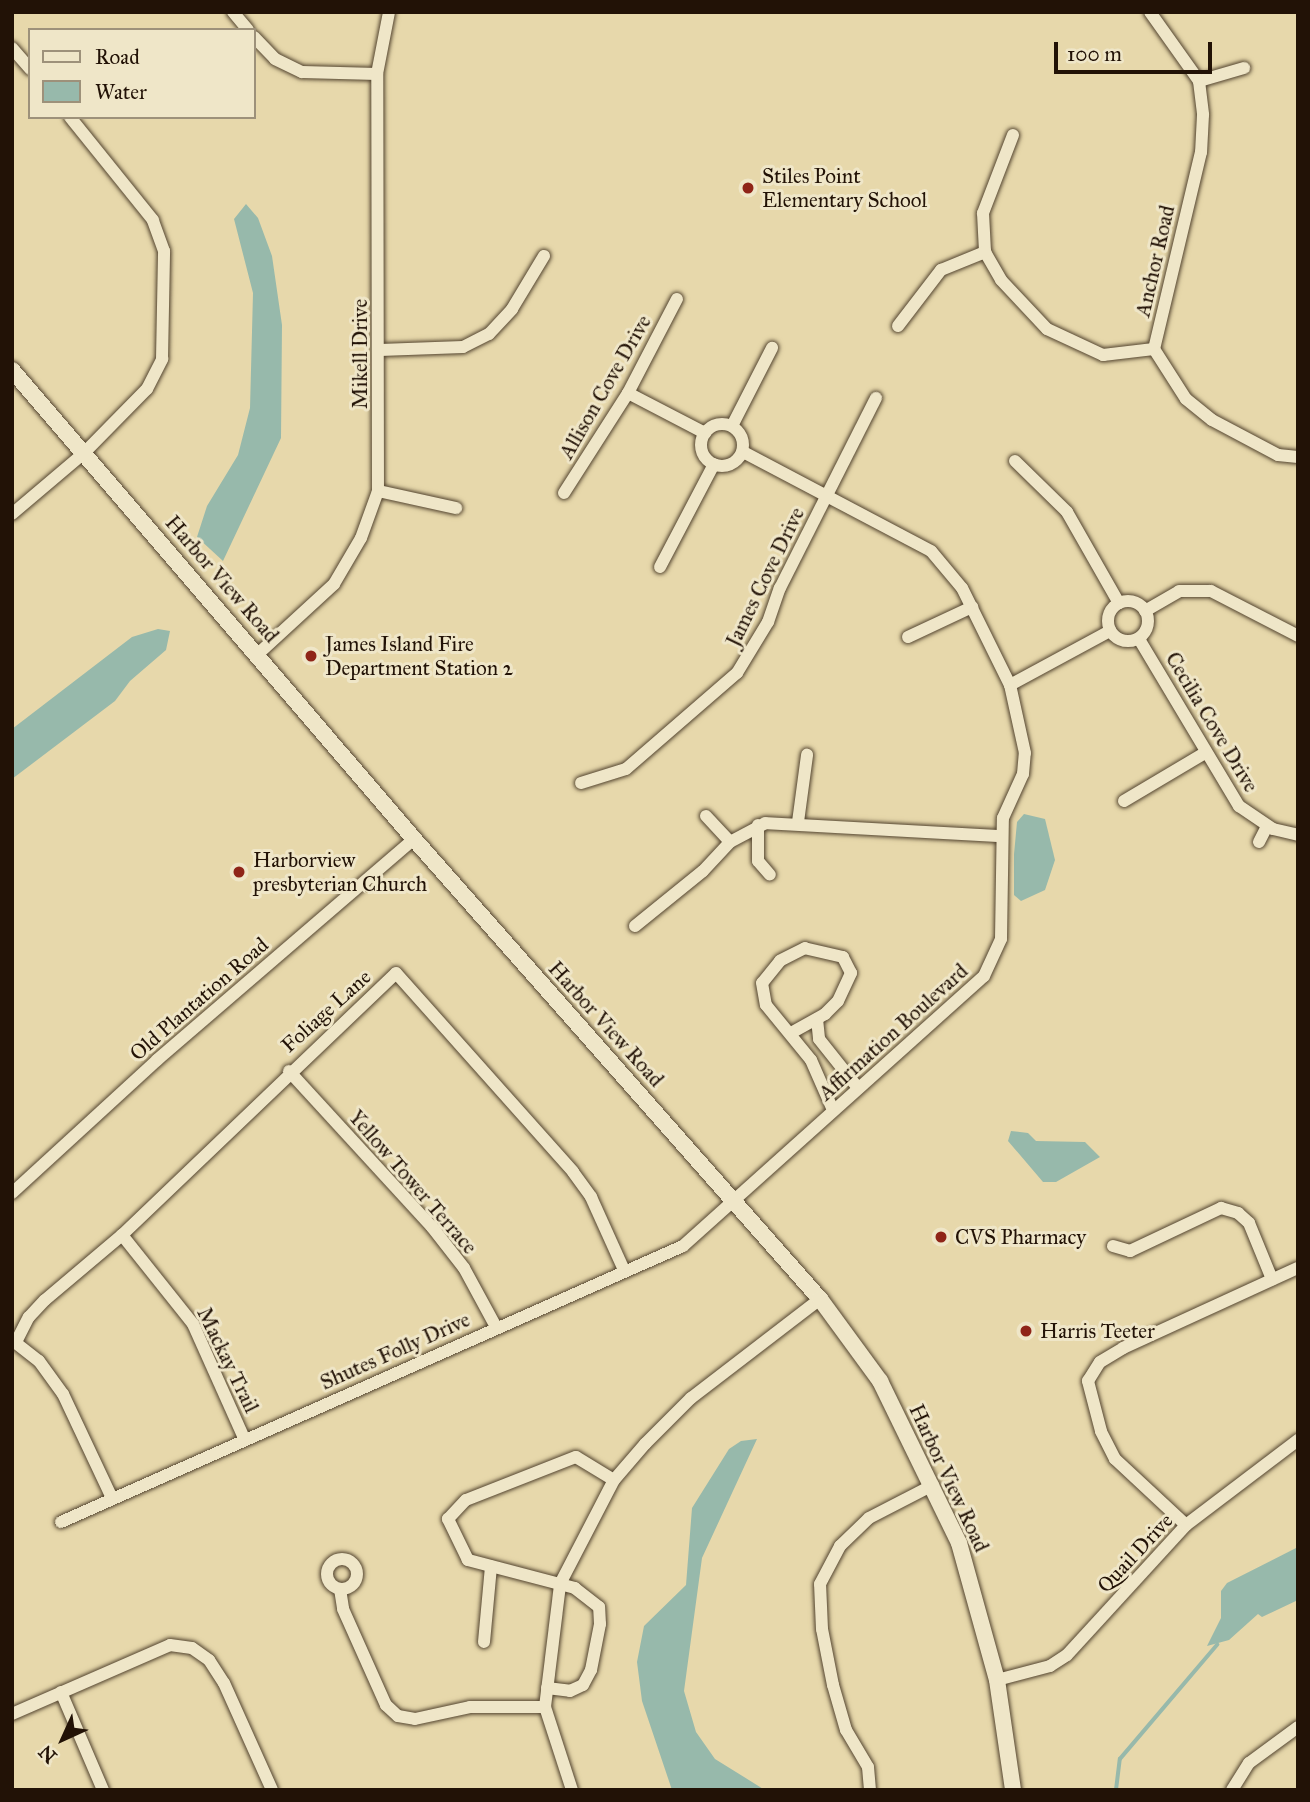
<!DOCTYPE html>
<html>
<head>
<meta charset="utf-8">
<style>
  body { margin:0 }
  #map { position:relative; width:1310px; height:1802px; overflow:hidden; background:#e7d8ab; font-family:"IM FELL Great Primer",serif }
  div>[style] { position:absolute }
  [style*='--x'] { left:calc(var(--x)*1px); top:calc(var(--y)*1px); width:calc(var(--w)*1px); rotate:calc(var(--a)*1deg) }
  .water>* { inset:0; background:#97b9ab }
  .stream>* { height:3.5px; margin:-1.75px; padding:0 1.75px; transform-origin:1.75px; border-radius:1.75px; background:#97b9ab }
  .roads { filter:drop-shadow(0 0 2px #53442f) drop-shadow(0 0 2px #53442f) }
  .minor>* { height:12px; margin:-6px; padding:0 6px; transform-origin:6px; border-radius:6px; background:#efe6c8 }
  .minor>.ring { margin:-6px; padding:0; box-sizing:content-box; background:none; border:12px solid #efe6c8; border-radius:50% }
  .secondary>* { height:16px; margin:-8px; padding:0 8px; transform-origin:8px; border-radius:8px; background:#efe6c8 }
  .dots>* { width:19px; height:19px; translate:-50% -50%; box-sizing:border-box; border:4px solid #efe6c8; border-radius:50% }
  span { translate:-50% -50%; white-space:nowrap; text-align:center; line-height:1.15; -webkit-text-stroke:6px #efe6c8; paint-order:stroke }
  .poi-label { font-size:21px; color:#221206 }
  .left { translate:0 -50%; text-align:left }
  .street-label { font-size:21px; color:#221206 }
  .frame { position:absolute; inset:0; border:14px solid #221206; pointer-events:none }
  .legend { position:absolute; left:28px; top:28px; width:228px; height:91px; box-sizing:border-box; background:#efe6c8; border:2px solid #9d917a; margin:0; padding:9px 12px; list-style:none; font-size:21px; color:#221206 }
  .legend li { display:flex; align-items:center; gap:14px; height:35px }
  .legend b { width:35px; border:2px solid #9d917a }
  .north { position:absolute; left:28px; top:1704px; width:70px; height:70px; -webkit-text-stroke:5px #efe6c8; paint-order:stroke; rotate:225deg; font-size:19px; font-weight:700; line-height:28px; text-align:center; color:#221206 }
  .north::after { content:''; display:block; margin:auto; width:24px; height:32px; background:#221206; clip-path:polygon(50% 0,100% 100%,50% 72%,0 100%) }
  .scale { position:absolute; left:1054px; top:42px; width:158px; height:32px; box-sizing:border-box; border:4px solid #221206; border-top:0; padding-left:9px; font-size:21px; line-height:24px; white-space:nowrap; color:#221206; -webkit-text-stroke:5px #efe6c8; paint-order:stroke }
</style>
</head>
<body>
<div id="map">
  <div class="water">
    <i style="clip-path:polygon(246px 204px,258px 218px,272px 256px,282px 325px,281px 438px,223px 561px,197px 537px,207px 506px,238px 455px,250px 408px,253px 293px,234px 219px)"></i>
    <i style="clip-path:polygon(158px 629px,170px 631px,166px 650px,130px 681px,115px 701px,12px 779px,12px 729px,132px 637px)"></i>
    <i style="clip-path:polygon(1024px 814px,1045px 819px,1055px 860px,1045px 890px,1021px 901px,1014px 895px,1014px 854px,1017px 822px)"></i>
    <i style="clip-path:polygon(1011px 1131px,1028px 1133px,1036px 1141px,1085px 1142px,1100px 1157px,1056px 1182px,1043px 1182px,1008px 1141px)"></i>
    <i style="clip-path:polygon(757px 1439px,702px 1558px,684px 1691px,696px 1732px,715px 1759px,765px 1790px,672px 1790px,642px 1701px,637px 1662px,644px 1626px,686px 1585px,692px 1508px,729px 1449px,741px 1441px)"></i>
    <i style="clip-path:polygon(1298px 1547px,1298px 1600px,1262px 1617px,1258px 1614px,1229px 1640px,1207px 1646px,1221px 1618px,1221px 1591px,1227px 1583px)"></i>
  </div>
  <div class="stream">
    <i style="--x:1116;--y:1790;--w:31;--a:-83"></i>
    <i style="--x:1120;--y:1759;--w:150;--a:-49.6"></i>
  </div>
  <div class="roads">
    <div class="minor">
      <i style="--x:233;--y:12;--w:23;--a:50"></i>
      <i style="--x:1150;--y:12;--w:85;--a:54.6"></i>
      <i style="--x:1199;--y:81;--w:34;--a:83"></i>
      <i style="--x:1203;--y:115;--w:37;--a:93"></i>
      <i style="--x:1201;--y:152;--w:203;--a:103.4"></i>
      <i style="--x:1154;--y:349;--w:59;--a:57.4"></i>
      <i style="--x:1186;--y:399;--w:33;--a:39"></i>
      <i style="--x:1212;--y:420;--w:75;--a:27.9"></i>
      <i style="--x:1278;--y:455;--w:20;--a:6"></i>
      <i style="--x:254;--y:37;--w:30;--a:46"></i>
      <i style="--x:275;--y:59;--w:30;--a:26"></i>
      <i style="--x:302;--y:72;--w:75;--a:1.5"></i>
      <i style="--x:12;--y:48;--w:28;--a:49"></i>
      <i style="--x:1199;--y:81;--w:47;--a:-16.1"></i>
      <i style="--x:1013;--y:135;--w:84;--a:111"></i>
      <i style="--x:983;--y:213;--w:39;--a:87"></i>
      <i style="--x:985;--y:252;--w:32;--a:60"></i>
      <i style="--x:1001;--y:280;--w:67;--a:46.8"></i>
      <i style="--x:1047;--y:329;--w:62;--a:24.9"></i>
      <i style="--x:1103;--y:355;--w:51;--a:-6.7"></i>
      <i style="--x:898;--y:326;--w:71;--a:-52.5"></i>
      <i style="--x:941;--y:270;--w:48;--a:-22.2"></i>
      <i style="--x:380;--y:350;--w:83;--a:-2.1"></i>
      <i style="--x:463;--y:347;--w:29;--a:-27"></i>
      <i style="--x:489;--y:334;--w:34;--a:-47"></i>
      <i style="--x:512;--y:309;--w:62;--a:-58.9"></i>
      <i style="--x:628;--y:393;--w:87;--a:27.5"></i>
      <i class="ring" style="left:701px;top:424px;width:30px;height:30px"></i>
      <i style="--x:732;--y:426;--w:88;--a:-62.9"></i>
      <i style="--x:1015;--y:461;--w:73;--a:44.4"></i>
      <i style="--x:1067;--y:512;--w:105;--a:60.3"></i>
      <i style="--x:378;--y:491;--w:80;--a:12.3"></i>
      <i style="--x:564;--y:493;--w:119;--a:-57.4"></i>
      <i style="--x:628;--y:393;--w:106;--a:-62.5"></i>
      <i style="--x:12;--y:514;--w:94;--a:-40.3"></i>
      <i style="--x:84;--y:453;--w:90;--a:-45.5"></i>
      <i style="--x:147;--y:389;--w:34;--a:-63"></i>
      <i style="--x:162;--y:359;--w:108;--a:-88.9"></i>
      <i style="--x:164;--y:251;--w:33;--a:-110"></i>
      <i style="--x:153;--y:220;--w:132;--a:-128.9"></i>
      <i style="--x:660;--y:567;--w:116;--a:-62.3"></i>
      <i class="ring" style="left:1108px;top:601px;width:28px;height:28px"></i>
      <i style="--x:1145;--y:611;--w:39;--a:-30"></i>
      <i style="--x:1179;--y:591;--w:32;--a:0"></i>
      <i style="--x:1211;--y:591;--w:98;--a:27.3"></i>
      <i style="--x:908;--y:637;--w:71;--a:-25.1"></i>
      <i style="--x:1139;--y:639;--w:195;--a:59.1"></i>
      <i style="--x:1239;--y:806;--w:41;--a:34.1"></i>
      <i style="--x:1273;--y:829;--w:26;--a:13"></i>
      <i style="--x:259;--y:653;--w:102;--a:-42.6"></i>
      <i style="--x:334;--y:584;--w:53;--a:-59.6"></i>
      <i style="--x:361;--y:538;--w:50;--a:-70.1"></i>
      <i style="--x:378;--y:491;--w:417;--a:-90.1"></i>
      <i style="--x:377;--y:74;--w:63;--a:-79"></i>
      <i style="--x:1010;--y:685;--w:114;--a:-28.4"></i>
      <i style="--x:581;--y:783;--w:47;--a:-17.3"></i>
      <i style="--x:626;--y:769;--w:147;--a:-40.9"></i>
      <i style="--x:737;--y:673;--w:60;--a:-58.7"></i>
      <i style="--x:768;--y:622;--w:36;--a:-71"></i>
      <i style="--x:780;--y:588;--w:213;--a:-63.2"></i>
      <i style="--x:1124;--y:801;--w:94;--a:-30.7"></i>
      <i style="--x:706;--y:816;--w:35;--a:47"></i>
      <i style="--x:798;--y:822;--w:68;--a:-82.3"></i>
      <i style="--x:758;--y:825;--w:36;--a:90"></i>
      <i style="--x:758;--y:861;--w:18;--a:49"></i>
      <i style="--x:1259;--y:842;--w:18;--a:-63"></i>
      <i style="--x:635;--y:926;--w:87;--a:-39"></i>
      <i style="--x:703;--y:871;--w:40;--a:-47"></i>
      <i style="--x:730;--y:842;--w:40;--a:-28"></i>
      <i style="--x:765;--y:823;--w:236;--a:3.2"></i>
      <i style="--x:817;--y:1019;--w:20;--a:84"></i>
      <i style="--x:819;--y:1039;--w:63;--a:51.5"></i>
      <i style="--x:791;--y:1033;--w:39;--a:-29"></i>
      <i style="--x:825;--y:1014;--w:18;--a:-45"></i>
      <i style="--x:838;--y:1001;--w:31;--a:-65"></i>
      <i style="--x:851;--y:973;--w:18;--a:-117"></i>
      <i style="--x:843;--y:957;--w:39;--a:-167"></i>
      <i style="--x:805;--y:948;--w:28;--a:153"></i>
      <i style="--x:780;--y:961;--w:28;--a:129"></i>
      <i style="--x:762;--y:983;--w:22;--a:80"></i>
      <i style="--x:766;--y:1005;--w:71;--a:50.7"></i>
      <i style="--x:811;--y:1060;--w:55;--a:66.3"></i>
      <i style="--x:289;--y:1071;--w:212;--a:47.5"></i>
      <i style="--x:432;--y:1227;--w:52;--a:52"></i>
      <i style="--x:464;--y:1268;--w:67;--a:61.5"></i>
      <i style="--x:12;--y:1193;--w:197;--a:-42.5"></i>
      <i style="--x:157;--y:1060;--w:339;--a:-40.7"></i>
      <i style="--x:122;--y:1235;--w:114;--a:51.4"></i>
      <i style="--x:193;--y:1324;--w:125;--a:65.9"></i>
      <i style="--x:1113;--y:1246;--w:18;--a:16"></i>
      <i style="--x:1130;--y:1251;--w:101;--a:-25.3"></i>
      <i style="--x:1221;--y:1208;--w:18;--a:16"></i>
      <i style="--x:1238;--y:1213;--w:15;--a:42"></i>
      <i style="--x:1249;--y:1223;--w:61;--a:67.7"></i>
      <i style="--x:12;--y:1340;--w:34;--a:38"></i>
      <i style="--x:39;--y:1361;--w:41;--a:54"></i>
      <i style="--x:63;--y:1394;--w:115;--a:64.8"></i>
      <i style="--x:16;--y:1342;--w:28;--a:-63"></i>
      <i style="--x:29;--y:1317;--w:23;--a:-47"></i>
      <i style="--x:45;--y:1300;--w:101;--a:-40.2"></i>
      <i style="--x:122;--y:1235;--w:379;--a:-43.7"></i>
      <i style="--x:396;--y:973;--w:266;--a:48.3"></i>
      <i style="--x:573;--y:1172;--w:31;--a:54"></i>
      <i style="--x:591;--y:1197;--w:80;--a:65.7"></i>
      <i style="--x:61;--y:1522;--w:680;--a:-23.93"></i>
      <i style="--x:683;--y:1246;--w:404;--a:-41.9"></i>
      <i style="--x:984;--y:976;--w:41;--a:-65.3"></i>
      <i style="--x:1001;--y:939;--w:121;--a:-89.1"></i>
      <i style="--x:1003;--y:818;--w:48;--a:-65.6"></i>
      <i style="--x:1023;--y:774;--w:21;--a:-85"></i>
      <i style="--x:1025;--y:753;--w:70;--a:-102.4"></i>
      <i style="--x:1010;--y:685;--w:108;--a:-116.3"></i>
      <i style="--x:962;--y:588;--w:48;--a:-130"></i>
      <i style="--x:931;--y:551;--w:212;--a:-152.2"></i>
      <i style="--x:1186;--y:1525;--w:97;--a:-137.1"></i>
      <i style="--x:1115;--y:1459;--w:31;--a:-117"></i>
      <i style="--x:1101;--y:1431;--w:52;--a:-104.6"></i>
      <i style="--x:1088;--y:1381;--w:22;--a:-58"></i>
      <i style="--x:1100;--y:1362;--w:27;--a:-31"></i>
      <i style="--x:1123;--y:1348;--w:192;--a:-24.6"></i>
      <i class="ring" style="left:327px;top:1559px;width:18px;height:18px"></i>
      <i style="--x:340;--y:1589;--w:20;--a:81"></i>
      <i style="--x:343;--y:1609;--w:105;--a:65.9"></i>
      <i style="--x:386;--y:1705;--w:16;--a:43"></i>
      <i style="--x:398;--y:1716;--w:17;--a:10"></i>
      <i style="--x:415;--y:1719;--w:56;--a:-12.3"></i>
      <i style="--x:470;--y:1707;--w:75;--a:0"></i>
      <i style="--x:484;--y:1642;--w:76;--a:-84.7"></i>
      <i style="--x:997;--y:1680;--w:55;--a:-14.8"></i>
      <i style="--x:1050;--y:1666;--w:20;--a:-33"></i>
      <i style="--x:1067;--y:1655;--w:176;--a:-47.5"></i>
      <i style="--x:1186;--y:1525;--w:141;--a:-37.2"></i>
      <i style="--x:547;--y:1688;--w:23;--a:7"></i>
      <i style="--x:570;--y:1691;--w:14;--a:-25"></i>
      <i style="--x:583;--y:1685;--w:17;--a:-62"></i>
      <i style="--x:591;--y:1670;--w:47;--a:-78.9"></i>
      <i style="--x:600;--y:1624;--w:17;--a:-93"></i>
      <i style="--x:599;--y:1607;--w:31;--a:-142"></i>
      <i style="--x:575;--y:1588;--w:111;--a:-165.3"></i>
      <i style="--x:468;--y:1560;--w:46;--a:-116"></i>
      <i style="--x:448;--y:1519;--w:26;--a:-47"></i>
      <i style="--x:466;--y:1500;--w:118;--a:-21.4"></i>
      <i style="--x:576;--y:1457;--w:44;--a:31.2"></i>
      <i style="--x:61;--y:1692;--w:107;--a:66.8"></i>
      <i style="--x:12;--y:1714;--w:172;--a:-23.6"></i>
      <i style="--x:170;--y:1645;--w:22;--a:8"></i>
      <i style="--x:192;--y:1648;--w:21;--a:35"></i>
      <i style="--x:209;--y:1660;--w:27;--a:57"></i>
      <i style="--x:224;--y:1683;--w:117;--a:65.8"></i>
      <i style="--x:572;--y:1790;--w:87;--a:-108"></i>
      <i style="--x:545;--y:1707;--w:124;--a:-83"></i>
      <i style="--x:560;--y:1584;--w:117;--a:-62.6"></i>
      <i style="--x:614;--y:1480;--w:48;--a:-49.3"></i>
      <i style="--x:645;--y:1444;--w:65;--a:-45"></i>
      <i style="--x:691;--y:1398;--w:163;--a:-37.5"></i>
      <i style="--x:870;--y:1790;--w:23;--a:-95"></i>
      <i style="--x:868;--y:1767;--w:43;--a:-120.7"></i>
      <i style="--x:846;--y:1730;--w:47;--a:-106.1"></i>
      <i style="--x:833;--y:1685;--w:57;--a:-101.1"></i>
      <i style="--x:822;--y:1629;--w:45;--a:-92.5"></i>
      <i style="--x:820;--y:1584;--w:43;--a:-62.2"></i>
      <i style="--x:840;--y:1546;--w:40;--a:-44"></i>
      <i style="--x:869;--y:1518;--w:72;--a:-27.3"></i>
      <i style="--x:1232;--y:1790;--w:32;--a:-58"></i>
      <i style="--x:1249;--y:1763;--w:61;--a:-36.3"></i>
    </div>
    <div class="secondary">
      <i style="--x:12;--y:370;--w:618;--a:49.4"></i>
      <i style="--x:414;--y:839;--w:614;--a:48.57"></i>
      <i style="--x:820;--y:1299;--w:102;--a:53.8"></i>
      <i style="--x:880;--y:1381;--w:180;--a:64"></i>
      <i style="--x:959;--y:1543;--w:142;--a:74.5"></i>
      <i style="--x:997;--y:1680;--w:111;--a:81.7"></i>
    </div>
  </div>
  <div class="dots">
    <i style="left:748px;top:188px;background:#8f2418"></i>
    <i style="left:311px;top:656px;background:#8f2418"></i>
    <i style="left:239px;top:872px;background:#8f2418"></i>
    <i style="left:941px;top:1237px;background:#8f2418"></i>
    <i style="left:1026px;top:1331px;background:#8f2418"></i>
  </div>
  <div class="poi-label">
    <span class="left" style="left:762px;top:188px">Stiles Point<br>Elementary School</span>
    <span class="left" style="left:325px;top:656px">James Island Fire<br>Department Station 2</span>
    <span class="left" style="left:253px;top:872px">Harborview<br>presbyterian Church</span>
    <span class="left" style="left:955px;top:1237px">CVS Pharmacy</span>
    <span class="left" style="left:1040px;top:1331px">Harris Teeter</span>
  </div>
  <div class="street-label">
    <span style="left:1155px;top:261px;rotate:-77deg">Anchor Road</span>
    <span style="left:360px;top:354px;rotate:-90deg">Mikell Drive</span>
    <span style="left:605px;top:387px;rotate:-60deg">Allison Cove Drive</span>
    <span style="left:765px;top:577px;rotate:-64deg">James Cove Drive</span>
    <span style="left:222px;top:579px;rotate:49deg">Harbor View Road</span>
    <span style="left:1212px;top:722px;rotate:59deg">Cecilia Cove Drive</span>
    <span style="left:199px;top:999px;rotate:-41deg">Old Plantation Road</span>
    <span style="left:326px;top:1011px;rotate:-42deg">Foliage Lane</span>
    <span style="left:606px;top:1024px;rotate:48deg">Harbor View Road</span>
    <span style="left:893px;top:1032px;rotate:-42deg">Affirmation Boulevard</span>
    <span style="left:413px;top:1182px;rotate:49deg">Yellow Tower Terrace</span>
    <span style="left:395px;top:1351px;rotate:-24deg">Shutes Folly Drive</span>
    <span style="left:228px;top:1360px;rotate:64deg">Mackay Trail</span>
    <span style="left:949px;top:1478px;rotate:65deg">Harbor View Road</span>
    <span style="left:1135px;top:1553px;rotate:-47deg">Quail Drive</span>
  </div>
  <div class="frame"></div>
  <ul class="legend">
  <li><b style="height:9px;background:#efe6c8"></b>Road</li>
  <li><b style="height:19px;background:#97b9ab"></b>Water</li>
  </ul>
  <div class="north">N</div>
  <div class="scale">100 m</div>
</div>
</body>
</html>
